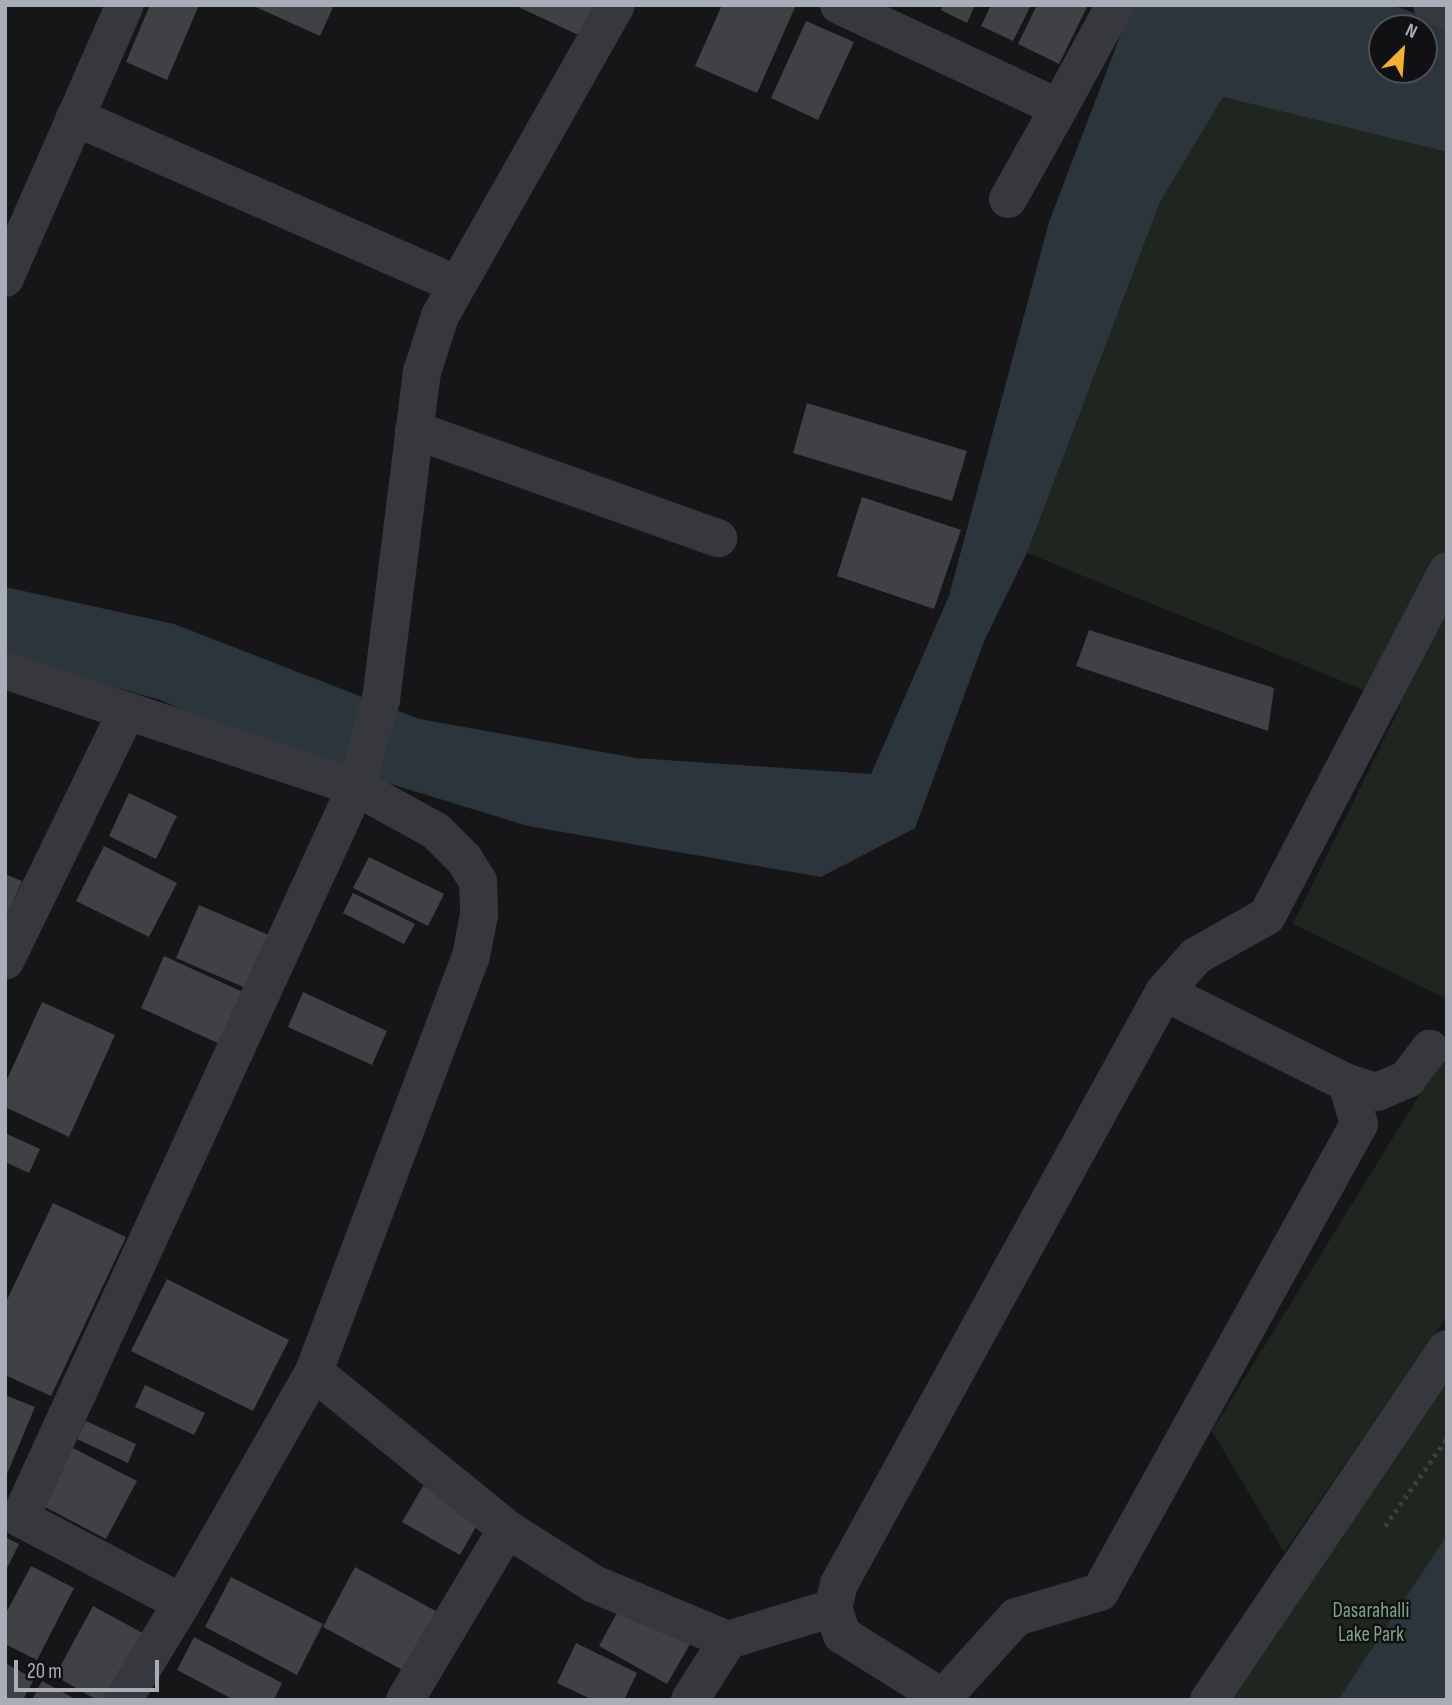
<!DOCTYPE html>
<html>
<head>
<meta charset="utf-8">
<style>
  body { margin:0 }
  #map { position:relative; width:1452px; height:1705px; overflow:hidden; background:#161618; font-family:"Sofia Sans Condensed",sans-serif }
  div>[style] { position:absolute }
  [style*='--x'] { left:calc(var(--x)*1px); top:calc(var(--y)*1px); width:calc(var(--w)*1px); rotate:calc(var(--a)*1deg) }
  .green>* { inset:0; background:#1e261f }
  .water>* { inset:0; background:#2c353c }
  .building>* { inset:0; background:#404145 }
  .path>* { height:4.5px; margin-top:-2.25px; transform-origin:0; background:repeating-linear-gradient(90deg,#3d3f44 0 3.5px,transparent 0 8.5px) }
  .minor>* { height:38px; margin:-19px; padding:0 19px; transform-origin:19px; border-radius:19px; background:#37383d }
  span { translate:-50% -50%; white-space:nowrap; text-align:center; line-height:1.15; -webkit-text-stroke:5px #111113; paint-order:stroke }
  .park-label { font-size:21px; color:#7fa381 }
  .frame { position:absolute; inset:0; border:7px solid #a8adb8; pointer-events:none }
  .north { position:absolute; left:1368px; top:14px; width:70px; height:70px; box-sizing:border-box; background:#111113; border:2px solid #4d4f55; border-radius:50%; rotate:25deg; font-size:19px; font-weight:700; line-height:28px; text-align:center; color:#a8adb8 }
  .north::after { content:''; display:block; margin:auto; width:24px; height:32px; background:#f2b134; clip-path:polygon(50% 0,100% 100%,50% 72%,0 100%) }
  .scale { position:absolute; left:14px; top:1660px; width:145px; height:32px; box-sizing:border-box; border:4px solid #a8adb8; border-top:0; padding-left:9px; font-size:21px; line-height:24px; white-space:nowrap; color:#a8adb8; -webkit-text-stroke:5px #111113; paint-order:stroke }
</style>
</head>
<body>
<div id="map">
  <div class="green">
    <i style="clip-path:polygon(1223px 97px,1447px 152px,1447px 999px,1293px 924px,1401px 705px,1027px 553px,1160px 202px)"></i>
    <i style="clip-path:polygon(1447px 1050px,1447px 1316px,1284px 1552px,1212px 1431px)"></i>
    <i style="clip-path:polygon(1447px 1377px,1447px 1700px,1226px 1700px)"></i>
  </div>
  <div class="water">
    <i style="clip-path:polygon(evenodd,1132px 5px,1392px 5px,1447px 25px,1447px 152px,1223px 97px,1160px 202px,1027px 553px,985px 639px,915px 828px,821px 877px,528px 826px,270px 747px,160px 700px,5px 655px,5px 587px,174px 624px,419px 719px,636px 758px,871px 774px,949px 596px,1049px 222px,1132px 5px,1382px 28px,1424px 28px,1424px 70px,1382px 70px,1382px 28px)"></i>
    <i style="clip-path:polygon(1447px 1535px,1447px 1700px,1338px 1700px)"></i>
  </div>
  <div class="building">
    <i style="clip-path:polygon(150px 5px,199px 5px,167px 80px,126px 62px)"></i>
    <i style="clip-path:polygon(251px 5px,334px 5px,320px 36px)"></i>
    <i style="clip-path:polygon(514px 5px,603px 5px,587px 39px)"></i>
    <i style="clip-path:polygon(722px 5px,796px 5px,757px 93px,695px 66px)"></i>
    <i style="clip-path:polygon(943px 5px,975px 5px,967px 23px,941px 10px)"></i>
    <i style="clip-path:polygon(991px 5px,1031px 5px,1013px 41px,981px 26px)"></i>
    <i style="clip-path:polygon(1037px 5px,1088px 5px,1059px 64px,1018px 44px)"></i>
    <i style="clip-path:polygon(806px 21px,854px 42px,818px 120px,771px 98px)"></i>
    <i style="clip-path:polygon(807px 403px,967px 451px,952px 501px,793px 453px)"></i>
    <i style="clip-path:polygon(862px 497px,961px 530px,934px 609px,837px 576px)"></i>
    <i style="clip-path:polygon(1089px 630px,1274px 688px,1268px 731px,1076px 666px)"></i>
    <i style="clip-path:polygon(129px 793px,177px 816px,156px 859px,109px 836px)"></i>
    <i style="clip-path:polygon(104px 846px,177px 883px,149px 937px,76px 901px)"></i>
    <i style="clip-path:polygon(369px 857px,444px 894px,428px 926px,353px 888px)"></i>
    <i style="clip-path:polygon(5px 874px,22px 881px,5px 919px)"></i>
    <i style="clip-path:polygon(353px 893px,415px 924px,404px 944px,343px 913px)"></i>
    <i style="clip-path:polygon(199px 905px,278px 939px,255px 992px,176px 958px)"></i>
    <i style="clip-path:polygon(164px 956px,245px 993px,222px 1045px,141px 1008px)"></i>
    <i style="clip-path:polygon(303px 992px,387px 1031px,372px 1065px,288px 1027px)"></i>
    <i style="clip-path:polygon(42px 1002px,115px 1035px,69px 1137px,5px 1107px,5px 1084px)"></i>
    <i style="clip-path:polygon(5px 1133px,40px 1149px,29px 1173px,5px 1162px)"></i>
    <i style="clip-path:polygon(53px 1203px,126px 1237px,51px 1396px,5px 1375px,5px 1304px)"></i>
    <i style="clip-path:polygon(167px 1279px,289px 1340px,253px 1411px,131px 1351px)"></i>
    <i style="clip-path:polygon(145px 1385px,205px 1413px,194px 1435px,135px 1407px)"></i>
    <i style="clip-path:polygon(5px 1395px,35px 1407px,7px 1474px,5px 1473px)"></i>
    <i style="clip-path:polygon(86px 1421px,136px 1444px,128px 1463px,77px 1439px)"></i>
    <i style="clip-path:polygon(73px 1448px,137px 1481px,106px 1539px,43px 1506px)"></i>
    <i style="clip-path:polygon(423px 1486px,481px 1518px,460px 1555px,402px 1522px)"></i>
    <i style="clip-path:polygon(5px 1537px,19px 1544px,5px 1572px)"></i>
    <i style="clip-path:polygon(31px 1566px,74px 1588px,37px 1660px,5px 1644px,5px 1615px)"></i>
    <i style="clip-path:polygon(355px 1567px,443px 1615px,410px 1674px,323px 1627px)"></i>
    <i style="clip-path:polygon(231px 1577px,323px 1624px,297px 1675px,205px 1627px)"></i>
    <i style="clip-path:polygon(624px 1600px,693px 1639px,667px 1684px,599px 1646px)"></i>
    <i style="clip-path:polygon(93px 1606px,148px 1636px,113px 1700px,97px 1700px,55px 1676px)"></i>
    <i style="clip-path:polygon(194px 1637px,282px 1683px,274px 1700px,234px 1700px,177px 1670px)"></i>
    <i style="clip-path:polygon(576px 1643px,637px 1673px,624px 1700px,593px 1700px,557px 1683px)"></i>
    <i style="clip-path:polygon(5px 1663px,34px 1679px,23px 1700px,5px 1700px)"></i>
    <i style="clip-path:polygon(42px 1681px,77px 1700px,32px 1700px)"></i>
  </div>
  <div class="path">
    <i style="--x:1385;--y:1526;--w:108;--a:-54.8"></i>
  </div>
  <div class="minor">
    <i style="--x:839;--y:5;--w:243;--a:25.1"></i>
    <i style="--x:1059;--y:108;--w:117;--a:-61.5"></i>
    <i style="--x:1432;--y:5;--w:16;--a:18"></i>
    <i style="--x:75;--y:117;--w:417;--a:23.7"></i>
    <i style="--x:1008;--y:199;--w:104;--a:-60.7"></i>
    <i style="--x:5;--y:278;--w:298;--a:-66.3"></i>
    <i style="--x:414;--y:430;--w:323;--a:19.6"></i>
    <i style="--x:5;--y:670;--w:129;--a:18.6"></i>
    <i style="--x:127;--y:711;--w:278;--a:116"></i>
    <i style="--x:127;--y:711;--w:241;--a:18.4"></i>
    <i style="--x:356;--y:787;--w:91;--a:28.8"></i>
    <i style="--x:436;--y:831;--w:40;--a:45"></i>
    <i style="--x:464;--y:859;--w:26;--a:58"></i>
    <i style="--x:478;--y:881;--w:34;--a:88"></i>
    <i style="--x:479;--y:915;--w:42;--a:101"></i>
    <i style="--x:471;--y:956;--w:445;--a:110.7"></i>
    <i style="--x:314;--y:1372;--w:249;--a:39.1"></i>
    <i style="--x:507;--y:1529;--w:103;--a:32.3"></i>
    <i style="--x:594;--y:1584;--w:145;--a:22.7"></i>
    <i style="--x:728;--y:1640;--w:110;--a:-16.9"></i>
    <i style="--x:1164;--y:992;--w:204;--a:26.4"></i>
    <i style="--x:1347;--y:1083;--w:31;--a:17"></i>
    <i style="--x:1377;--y:1092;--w:33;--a:-23"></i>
    <i style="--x:1407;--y:1079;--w:38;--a:-53"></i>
    <i style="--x:182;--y:1603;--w:266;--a:-60.3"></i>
    <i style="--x:943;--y:1698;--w:119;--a:-148"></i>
    <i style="--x:842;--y:1635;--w:28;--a:-108"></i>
    <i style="--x:833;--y:1608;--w:25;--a:-76"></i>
    <i style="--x:839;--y:1584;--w:675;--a:-61.23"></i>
    <i style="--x:1164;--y:992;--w:48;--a:-48.4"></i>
    <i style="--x:1196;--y:956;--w:81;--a:-29.4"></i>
    <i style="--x:1267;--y:916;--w:389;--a:-62.4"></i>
    <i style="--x:123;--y:1700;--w:114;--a:-58.7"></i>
    <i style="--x:182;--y:1603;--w:183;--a:-152.3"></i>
    <i style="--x:20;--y:1518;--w:805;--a:-65.31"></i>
    <i style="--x:356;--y:787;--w:91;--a:-74"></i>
    <i style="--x:381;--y:700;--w:331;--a:-82.9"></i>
    <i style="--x:422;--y:372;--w:59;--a:-72.2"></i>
    <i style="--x:440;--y:316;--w:357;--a:-60.5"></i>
    <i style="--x:405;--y:1700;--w:199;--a:-59.2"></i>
    <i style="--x:690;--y:1700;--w:71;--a:-57.7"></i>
    <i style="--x:941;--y:1700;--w:112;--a:-47.9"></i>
    <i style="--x:1016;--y:1617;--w:88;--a:-16.6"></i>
    <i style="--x:1100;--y:1592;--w:535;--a:-61.04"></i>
    <i style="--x:1359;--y:1124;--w:43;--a:-106.3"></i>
    <i style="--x:1209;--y:1700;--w:424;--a:-55.9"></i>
  </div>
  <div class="park-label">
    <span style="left:1371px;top:1623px">Dasarahalli<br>Lake Park</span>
  </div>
  <div class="frame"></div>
  <div class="north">N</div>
  <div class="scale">20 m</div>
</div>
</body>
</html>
